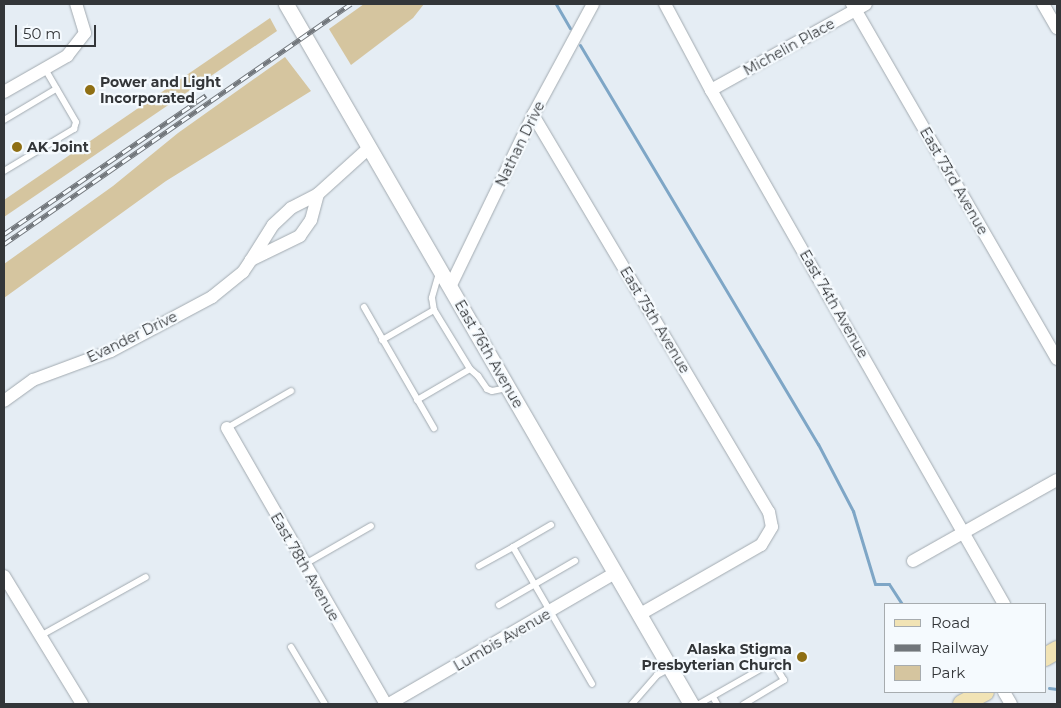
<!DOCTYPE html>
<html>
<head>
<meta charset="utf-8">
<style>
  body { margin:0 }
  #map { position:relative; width:1061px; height:708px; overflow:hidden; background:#e5edf4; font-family:Montserrat,sans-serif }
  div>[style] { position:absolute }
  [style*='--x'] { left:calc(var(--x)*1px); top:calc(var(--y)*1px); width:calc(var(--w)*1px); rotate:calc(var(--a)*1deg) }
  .green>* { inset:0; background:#d5c59f }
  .stream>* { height:3px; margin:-1.5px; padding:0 1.5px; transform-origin:1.5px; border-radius:1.5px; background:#7ea6c6 }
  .roads { filter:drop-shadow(0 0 1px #a2aab0) drop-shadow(0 0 1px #a2aab0) }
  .service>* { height:6px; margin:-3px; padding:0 3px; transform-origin:3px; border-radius:3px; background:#fff }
  .minor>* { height:12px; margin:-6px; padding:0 6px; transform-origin:6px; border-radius:6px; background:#fff }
  .tertiary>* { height:15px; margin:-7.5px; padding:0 7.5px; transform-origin:7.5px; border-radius:7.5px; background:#fff }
  .secondary>* { height:18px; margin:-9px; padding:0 9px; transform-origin:9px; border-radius:9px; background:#f1e3b5 }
  .rail>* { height:5px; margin-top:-2.5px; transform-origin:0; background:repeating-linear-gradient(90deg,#f5fafe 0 9px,#71767b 0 18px); box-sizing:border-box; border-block:1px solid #71767b }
  .dots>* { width:14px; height:14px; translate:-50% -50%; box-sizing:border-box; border:2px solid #f5fafe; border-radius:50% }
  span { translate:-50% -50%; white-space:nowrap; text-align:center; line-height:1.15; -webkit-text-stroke:4.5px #f5fafe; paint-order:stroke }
  .street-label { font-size:14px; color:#333639 }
  .poi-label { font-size:14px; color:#333639; font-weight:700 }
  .left { translate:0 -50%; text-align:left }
  .right { translate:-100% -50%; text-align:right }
  .frame { position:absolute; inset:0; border:5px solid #333639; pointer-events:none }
  .legend { position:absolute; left:884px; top:603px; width:162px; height:90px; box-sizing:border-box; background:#f5fafe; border:1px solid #a7acaf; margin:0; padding:6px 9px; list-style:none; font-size:15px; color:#333639 }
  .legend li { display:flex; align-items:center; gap:10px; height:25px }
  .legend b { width:25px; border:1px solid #a7acaf }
  .scale { position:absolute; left:15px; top:25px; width:81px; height:22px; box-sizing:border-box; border:2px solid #333639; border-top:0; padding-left:6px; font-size:15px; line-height:18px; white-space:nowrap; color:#333639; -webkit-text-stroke:4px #f5fafe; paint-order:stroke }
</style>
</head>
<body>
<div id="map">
  <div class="green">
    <i style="clip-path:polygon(364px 4px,424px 4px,413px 18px,351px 65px,329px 29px)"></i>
    <i style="clip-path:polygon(270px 18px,277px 31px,4px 217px,4px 200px)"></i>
    <i style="clip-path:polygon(285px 57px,311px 91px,166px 181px,4px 298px,4px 264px,113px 186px,178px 133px)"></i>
  </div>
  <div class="stream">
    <i style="--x:556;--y:4;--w:28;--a:60"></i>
    <i style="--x:580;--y:45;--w:465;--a:59.2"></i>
    <i style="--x:818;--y:444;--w:76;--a:62.4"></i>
    <i style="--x:853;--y:511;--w:76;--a:73.2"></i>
    <i style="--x:875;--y:584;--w:14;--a:0"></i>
    <i style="--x:889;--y:584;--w:24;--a:57"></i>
    <i style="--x:1049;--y:688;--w:8;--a:7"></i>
  </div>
  <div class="roads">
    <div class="service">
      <i style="--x:4;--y:120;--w:61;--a:-30.8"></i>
      <i style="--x:4;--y:171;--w:82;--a:-31"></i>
      <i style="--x:74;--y:129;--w:7;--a:-74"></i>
      <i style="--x:76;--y:122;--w:61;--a:-120.3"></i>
      <i style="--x:439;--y:273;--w:26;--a:106"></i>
      <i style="--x:432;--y:298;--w:12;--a:81"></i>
      <i style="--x:434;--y:310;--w:69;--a:58.6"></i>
      <i style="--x:470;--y:369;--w:11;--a:41"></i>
      <i style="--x:478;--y:376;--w:16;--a:55"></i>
      <i style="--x:487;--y:389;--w:5;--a:22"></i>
      <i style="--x:492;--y:391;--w:15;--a:-11"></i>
      <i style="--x:364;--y:307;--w:140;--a:60"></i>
      <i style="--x:382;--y:340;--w:60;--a:-30"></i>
      <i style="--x:417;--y:400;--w:61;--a:-30.3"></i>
      <i style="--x:227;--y:428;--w:74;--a:-30"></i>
      <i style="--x:513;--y:547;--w:44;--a:-30.1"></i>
      <i style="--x:305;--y:564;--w:76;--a:-29.9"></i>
      <i style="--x:479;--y:566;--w:39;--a:-29"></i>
      <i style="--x:513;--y:547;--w:158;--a:60"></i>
      <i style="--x:499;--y:605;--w:88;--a:-30.1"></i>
      <i style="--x:40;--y:636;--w:121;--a:-29.1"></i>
      <i style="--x:291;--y:647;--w:66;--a:59.2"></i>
      <i style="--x:713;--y:697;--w:8;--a:60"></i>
      <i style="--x:632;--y:704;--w:38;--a:-49"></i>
      <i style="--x:657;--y:675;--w:15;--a:-28"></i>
      <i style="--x:699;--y:704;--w:85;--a:-29.6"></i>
      <i style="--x:773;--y:662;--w:21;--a:59"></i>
      <i style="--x:784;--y:680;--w:47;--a:149"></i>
    </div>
    <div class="minor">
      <i style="--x:665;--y:4;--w:98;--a:61.9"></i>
      <i style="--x:711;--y:90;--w:592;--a:60.32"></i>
      <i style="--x:852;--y:4;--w:410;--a:60"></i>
      <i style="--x:1043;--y:4;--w:28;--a:60"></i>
      <i style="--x:711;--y:90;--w:177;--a:-29"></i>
      <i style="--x:4;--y:92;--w:73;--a:-29.7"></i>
      <i style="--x:67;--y:56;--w:29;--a:-52"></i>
      <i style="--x:85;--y:33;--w:30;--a:-107"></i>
      <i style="--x:533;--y:115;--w:462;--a:59.3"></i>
      <i style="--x:769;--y:512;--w:15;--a:79"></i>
      <i style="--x:772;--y:527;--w:21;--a:121"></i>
      <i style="--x:761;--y:545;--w:141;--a:150.2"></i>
      <i style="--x:318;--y:194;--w:70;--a:-42.1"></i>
      <i style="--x:450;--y:287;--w:191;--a:-64.2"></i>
      <i style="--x:533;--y:115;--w:126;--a:-61.6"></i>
      <i style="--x:4;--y:401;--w:36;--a:-36"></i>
      <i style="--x:33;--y:380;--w:83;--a:-20.4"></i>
      <i style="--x:111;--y:351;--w:115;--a:-28.1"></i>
      <i style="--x:212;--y:297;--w:40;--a:-39"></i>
      <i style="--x:243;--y:272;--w:14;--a:-56"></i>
      <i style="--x:251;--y:260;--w:41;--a:-57.8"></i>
      <i style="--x:273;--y:225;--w:25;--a:-43"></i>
      <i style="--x:291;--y:208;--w:30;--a:-27"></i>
      <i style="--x:318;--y:194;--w:27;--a:105"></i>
      <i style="--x:311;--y:220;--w:19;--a:125"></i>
      <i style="--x:300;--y:236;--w:55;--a:153.9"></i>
      <i style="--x:227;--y:428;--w:319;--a:60.1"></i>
      <i style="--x:913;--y:561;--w:165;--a:-29.4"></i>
      <i style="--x:4;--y:576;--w:150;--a:58.6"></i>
      <i style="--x:1004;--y:692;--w:14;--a:60"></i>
      <i style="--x:389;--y:704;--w:261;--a:-30.1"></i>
    </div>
    <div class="tertiary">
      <i style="--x:286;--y:4;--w:809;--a:59.95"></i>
    </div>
    <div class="secondary">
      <i style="--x:1045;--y:657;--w:14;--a:-30"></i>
      <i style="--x:962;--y:704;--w:26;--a:-28"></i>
    </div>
  </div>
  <div class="rail">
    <i style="--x:4;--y:234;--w:245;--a:-34.5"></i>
    <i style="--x:4;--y:244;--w:422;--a:-34.7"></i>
  </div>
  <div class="dots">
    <i style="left:90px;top:90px;background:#8f6f14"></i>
    <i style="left:17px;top:147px;background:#8f6f14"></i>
    <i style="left:802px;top:657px;background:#8f6f14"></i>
  </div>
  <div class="street-label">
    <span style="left:789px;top:47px;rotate:-29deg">Michelin Place</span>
    <span style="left:520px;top:144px;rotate:-64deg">Nathan Drive</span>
    <span style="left:954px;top:181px;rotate:60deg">East 73rd Avenue</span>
    <span style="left:834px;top:304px;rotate:60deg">East 74th Avenue</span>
    <span style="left:655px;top:320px;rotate:59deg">East 75th Avenue</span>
    <span style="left:132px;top:337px;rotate:-26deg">Evander Drive</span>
    <span style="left:489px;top:354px;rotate:60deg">East 76th Avenue</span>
    <span style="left:305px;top:567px;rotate:60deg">East 78th Avenue</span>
    <span style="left:502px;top:640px;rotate:-30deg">Lumbis Avenue</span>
  </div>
  <div class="poi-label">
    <span class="left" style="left:100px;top:90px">Power and Light<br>Incorporated</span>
    <span class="left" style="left:27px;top:147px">AK Joint</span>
    <span class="right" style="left:792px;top:657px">Alaska Stigma<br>Presbyterian Church</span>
  </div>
  <div class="frame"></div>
  <ul class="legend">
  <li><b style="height:6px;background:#f1e3b5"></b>Road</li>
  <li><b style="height:6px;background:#71767b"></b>Railway</li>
  <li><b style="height:14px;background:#d5c59f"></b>Park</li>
  </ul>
  <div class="scale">50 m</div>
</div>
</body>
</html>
